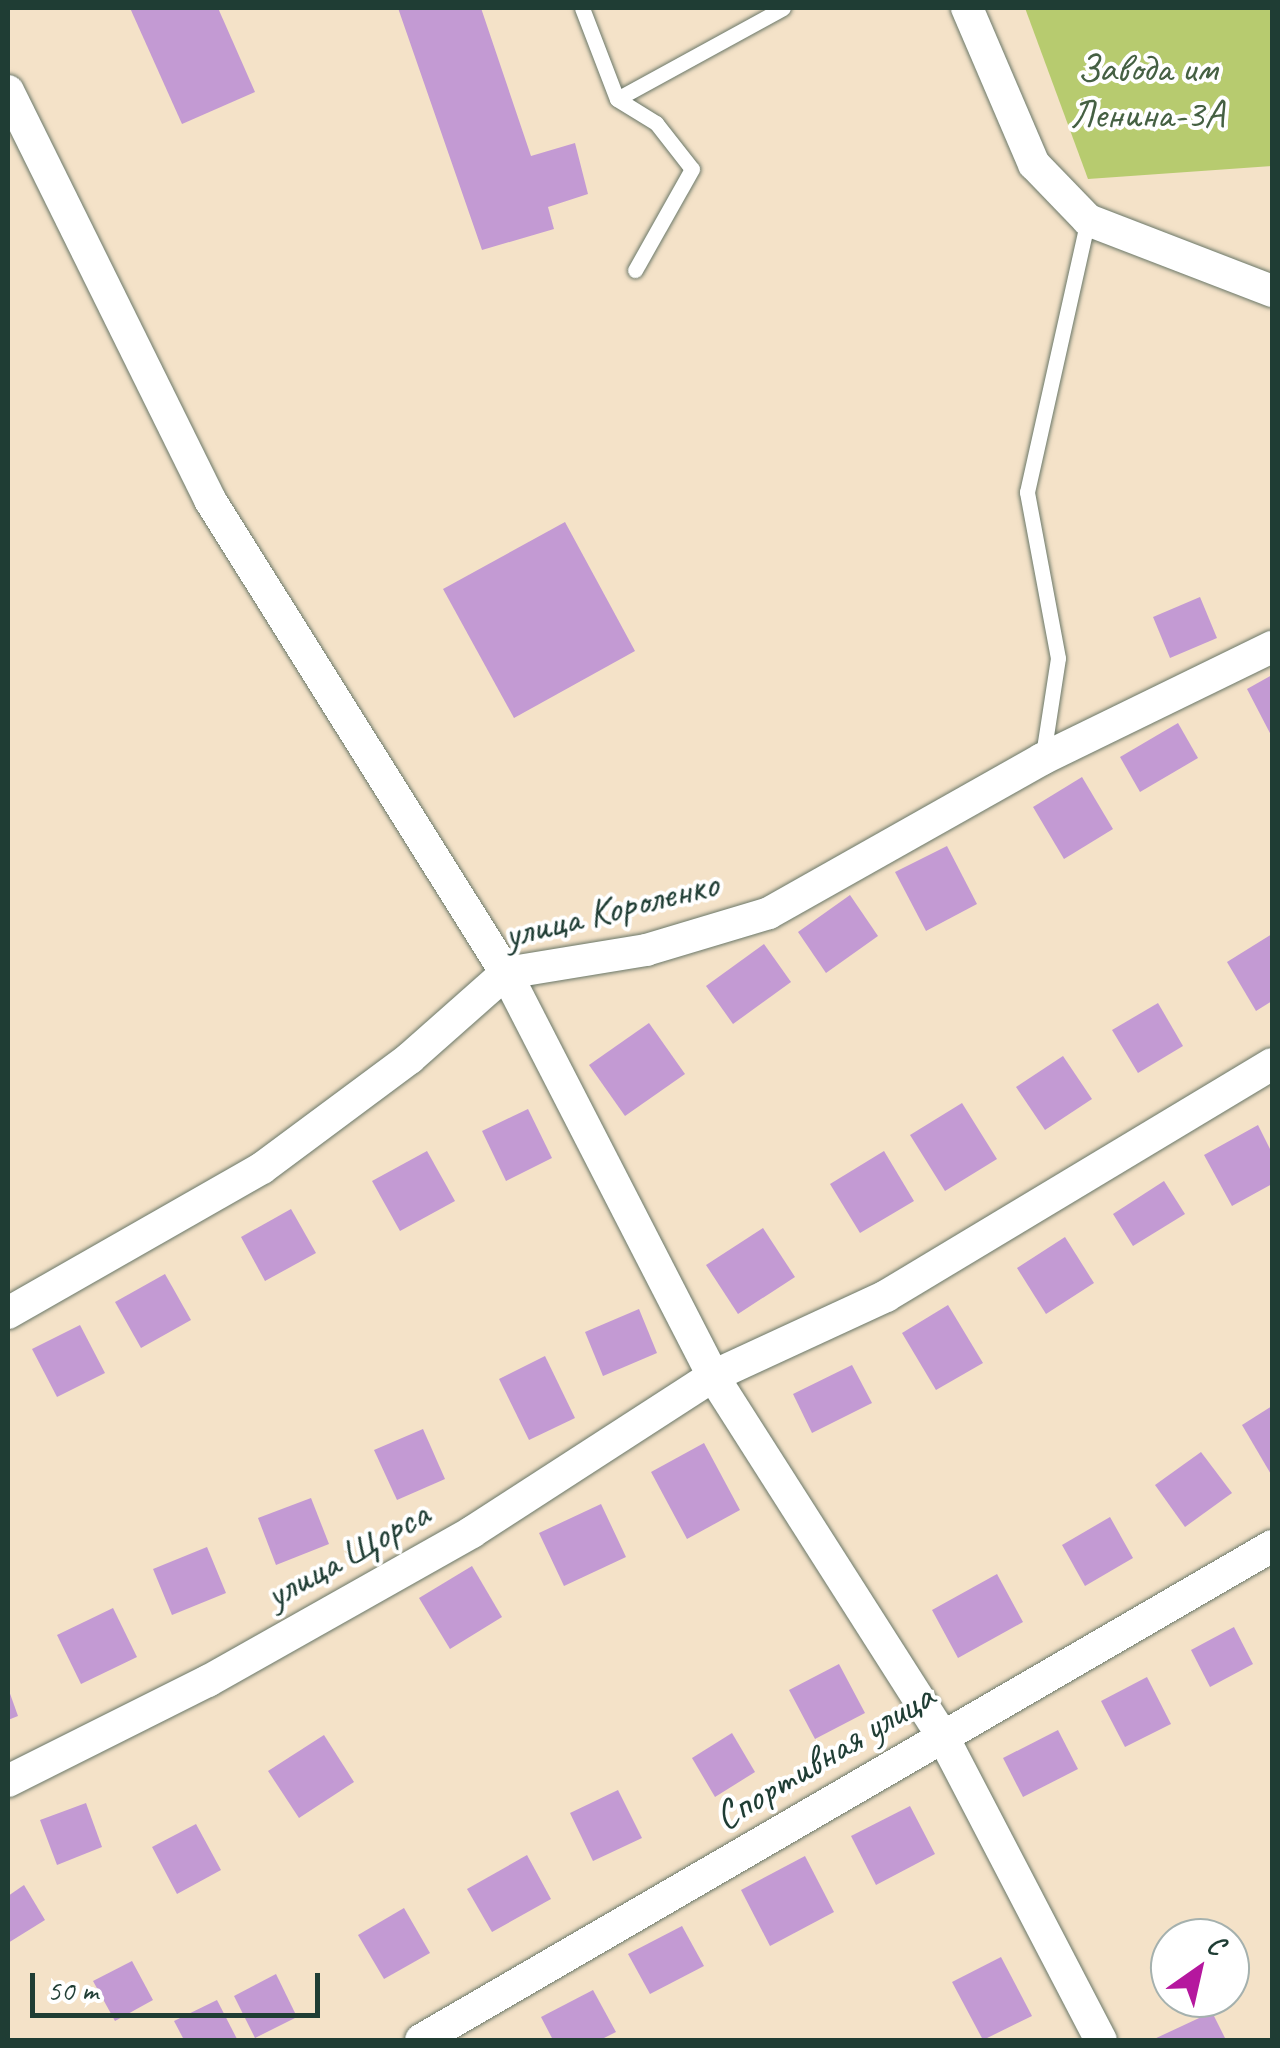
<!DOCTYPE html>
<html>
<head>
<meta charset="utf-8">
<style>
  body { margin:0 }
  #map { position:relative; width:1280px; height:2048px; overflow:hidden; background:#f4e2c8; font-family:Caveat,sans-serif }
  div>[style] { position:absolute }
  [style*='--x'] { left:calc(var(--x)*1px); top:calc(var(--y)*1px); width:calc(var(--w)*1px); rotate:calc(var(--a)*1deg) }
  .green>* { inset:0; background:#b7cb6f }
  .building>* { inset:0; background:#c39ad3 }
  .roads { filter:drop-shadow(0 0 2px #6a7768) drop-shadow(0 0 2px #6a7768) }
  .lane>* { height:15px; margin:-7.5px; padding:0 7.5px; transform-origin:7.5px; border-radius:7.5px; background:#fff }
  .street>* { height:32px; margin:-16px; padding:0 16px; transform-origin:16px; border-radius:16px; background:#fff }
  span { translate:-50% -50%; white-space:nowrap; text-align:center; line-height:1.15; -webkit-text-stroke:8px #fff; paint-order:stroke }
  .park-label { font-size:40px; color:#456043 }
  .street-label { font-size:40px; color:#1f3d34 }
  .frame { position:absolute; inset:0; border:10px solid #1f3d34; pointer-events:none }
  .north { position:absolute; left:1150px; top:1918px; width:100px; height:100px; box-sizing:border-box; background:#fff; border:2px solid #a5b1ae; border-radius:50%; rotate:34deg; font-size:28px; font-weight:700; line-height:40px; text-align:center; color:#1f3d34 }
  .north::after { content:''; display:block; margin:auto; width:35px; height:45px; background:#b5179e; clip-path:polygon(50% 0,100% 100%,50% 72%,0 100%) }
  .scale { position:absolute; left:30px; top:1973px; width:290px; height:45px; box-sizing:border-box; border:5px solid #1f3d34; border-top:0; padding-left:12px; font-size:30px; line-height:35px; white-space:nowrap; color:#1f3d34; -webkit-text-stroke:8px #fff; paint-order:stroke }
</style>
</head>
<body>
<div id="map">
  <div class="green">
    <i style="clip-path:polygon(1025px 8px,1272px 8px,1272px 166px,1088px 179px)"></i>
  </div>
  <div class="building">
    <i style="clip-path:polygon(130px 8px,218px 8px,255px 92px,182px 124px)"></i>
    <i style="clip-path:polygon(398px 8px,481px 8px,531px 156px,575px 143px,588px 194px,548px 207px,554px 229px,482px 250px)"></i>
    <i style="clip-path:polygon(565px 522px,635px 651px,514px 718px,443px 589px)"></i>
    <i style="clip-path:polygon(1200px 597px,1217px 638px,1170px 658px,1153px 617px)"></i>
    <i style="clip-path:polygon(1272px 675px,1272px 737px,1247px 689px)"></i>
    <i style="clip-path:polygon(1178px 723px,1198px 758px,1140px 792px,1120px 757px)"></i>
    <i style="clip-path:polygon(1082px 777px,1113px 829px,1064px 859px,1033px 807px)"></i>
    <i style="clip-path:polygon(947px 846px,977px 904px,926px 931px,895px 872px)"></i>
    <i style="clip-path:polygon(850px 895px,878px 936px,826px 973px,798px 932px)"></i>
    <i style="clip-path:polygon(1272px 934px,1272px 1001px,1256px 1011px,1227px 962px)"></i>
    <i style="clip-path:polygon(764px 944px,791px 982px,733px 1024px,706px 986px)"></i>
    <i style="clip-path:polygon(1158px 1003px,1183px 1046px,1138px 1073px,1112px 1030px)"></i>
    <i style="clip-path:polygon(649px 1023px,685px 1074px,625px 1116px,589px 1065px)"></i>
    <i style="clip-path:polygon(1063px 1056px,1092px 1099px,1045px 1130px,1016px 1087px)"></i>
    <i style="clip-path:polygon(962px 1103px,997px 1159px,945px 1191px,910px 1135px)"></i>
    <i style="clip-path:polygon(528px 1109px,552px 1158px,506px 1181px,482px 1131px)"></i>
    <i style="clip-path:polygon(1258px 1125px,1272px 1153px,1272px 1184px,1232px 1206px,1204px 1155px)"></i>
    <i style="clip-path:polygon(427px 1151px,455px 1201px,400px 1231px,372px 1181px)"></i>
    <i style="clip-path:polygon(884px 1151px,914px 1201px,860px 1233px,830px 1184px)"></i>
    <i style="clip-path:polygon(1164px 1181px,1185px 1214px,1133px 1246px,1113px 1214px)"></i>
    <i style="clip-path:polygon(291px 1209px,316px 1253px,265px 1281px,241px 1237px)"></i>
    <i style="clip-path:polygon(763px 1228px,795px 1277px,738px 1314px,706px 1265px)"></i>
    <i style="clip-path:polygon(1065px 1237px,1094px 1283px,1046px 1314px,1017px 1268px)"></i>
    <i style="clip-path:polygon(165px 1274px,191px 1320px,141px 1348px,115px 1302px)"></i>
    <i style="clip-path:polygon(948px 1305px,983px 1363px,936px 1390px,902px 1333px)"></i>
    <i style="clip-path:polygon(639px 1309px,657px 1353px,603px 1376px,585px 1332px)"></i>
    <i style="clip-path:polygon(80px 1325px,105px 1373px,57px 1397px,32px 1349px)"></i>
    <i style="clip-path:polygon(545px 1356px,575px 1418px,529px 1440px,499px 1379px)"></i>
    <i style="clip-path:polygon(852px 1365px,872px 1403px,812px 1433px,793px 1394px)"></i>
    <i style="clip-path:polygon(1272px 1406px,1272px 1476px,1242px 1425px)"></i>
    <i style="clip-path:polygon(423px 1429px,445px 1479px,397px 1500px,374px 1450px)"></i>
    <i style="clip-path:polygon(704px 1443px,740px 1510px,687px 1539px,651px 1472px)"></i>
    <i style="clip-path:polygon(1201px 1452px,1232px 1493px,1185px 1527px,1155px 1485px)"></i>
    <i style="clip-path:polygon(311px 1498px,329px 1544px,276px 1565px,258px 1518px)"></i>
    <i style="clip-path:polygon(601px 1504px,626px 1557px,564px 1586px,539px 1533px)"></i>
    <i style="clip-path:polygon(1110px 1517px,1133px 1558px,1085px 1586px,1062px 1545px)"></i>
    <i style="clip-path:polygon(207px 1547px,226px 1593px,172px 1615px,153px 1569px)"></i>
    <i style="clip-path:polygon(472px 1566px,502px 1617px,450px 1649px,419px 1598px)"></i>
    <i style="clip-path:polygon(997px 1574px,1023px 1622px,958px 1658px,932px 1610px)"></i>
    <i style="clip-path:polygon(113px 1608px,137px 1657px,81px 1684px,57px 1635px)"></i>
    <i style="clip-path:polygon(1234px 1627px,1253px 1664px,1210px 1687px,1191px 1650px)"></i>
    <i style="clip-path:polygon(839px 1664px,865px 1713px,815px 1739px,789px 1690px)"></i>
    <i style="clip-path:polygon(1147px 1677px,1171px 1724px,1125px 1747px,1101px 1701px)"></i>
    <i style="clip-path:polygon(8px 1688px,18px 1716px,8px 1720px)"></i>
    <i style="clip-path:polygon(1058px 1730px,1078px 1769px,1023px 1797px,1003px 1758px)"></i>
    <i style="clip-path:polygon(732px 1733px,755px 1772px,715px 1797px,692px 1758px)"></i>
    <i style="clip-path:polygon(324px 1735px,354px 1782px,299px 1818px,268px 1771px)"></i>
    <i style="clip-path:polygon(618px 1790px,642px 1838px,593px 1861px,570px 1813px)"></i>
    <i style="clip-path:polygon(86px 1803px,102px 1847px,57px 1865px,40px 1820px)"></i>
    <i style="clip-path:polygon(910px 1806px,935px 1854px,876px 1885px,851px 1836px)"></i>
    <i style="clip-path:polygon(196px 1824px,221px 1870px,177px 1894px,152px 1847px)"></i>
    <i style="clip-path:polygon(527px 1855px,551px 1899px,492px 1932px,467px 1889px)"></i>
    <i style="clip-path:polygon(805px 1856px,834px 1912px,770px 1946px,741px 1890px)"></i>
    <i style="clip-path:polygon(24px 1885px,45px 1920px,8px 1943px,8px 1896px)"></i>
    <i style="clip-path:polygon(404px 1908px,430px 1953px,384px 1979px,358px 1935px)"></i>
    <i style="clip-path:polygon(682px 1926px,704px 1966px,650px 1994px,628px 1954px)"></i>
    <i style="clip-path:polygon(1001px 1957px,1032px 2016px,983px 2040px,952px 1982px)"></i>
    <i style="clip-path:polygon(132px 1961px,153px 2000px,115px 2021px,93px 1981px)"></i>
    <i style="clip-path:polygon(276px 1974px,297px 2017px,255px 2038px,234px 1996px)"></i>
    <i style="clip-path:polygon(593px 1990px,616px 2032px,600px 2040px,553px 2040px,541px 2017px)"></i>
    <i style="clip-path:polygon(217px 2000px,237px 2039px,184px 2040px,174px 2021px)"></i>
    <i style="clip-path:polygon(1212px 2012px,1226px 2040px,1152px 2040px)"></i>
  </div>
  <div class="roads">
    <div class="lane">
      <i style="--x:582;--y:8;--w:97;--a:69"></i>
      <i style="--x:617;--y:99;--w:189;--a:-28.7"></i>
      <i style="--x:617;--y:99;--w:46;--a:31.6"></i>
      <i style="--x:656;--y:123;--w:58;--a:52"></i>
      <i style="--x:692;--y:169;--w:116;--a:119.4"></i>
      <i style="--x:1043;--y:755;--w:98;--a:-81.2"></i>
      <i style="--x:1058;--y:658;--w:169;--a:-100.6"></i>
      <i style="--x:1027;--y:492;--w:279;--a:-77.4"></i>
    </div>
    <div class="street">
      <i style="--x:967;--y:8;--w:170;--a:66.8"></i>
      <i style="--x:1034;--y:164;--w:78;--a:46"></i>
      <i style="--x:1088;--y:220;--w:197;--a:21.1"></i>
      <i style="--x:8;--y:91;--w:456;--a:63.7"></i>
      <i style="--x:210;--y:500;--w:558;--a:57.96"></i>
      <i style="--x:506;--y:973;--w:453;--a:62.8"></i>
      <i style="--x:713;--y:1376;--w:426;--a:57.5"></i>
      <i style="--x:942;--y:1735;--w:344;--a:62.5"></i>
      <i style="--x:8;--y:1313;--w:292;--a:-29.7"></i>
      <i style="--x:262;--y:1168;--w:184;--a:-36.6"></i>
      <i style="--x:410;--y:1058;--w:128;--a:-41.5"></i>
      <i style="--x:506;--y:973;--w:142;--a:-9.3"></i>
      <i style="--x:646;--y:950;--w:128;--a:-16.7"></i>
      <i style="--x:769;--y:913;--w:313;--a:-29.4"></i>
      <i style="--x:1042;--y:759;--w:256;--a:-26"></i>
      <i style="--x:8;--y:1781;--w:224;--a:-26.6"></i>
      <i style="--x:208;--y:1681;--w:303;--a:-29.4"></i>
      <i style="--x:472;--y:1532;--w:287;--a:-32.9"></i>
      <i style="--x:713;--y:1376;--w:191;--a:-24.8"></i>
      <i style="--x:886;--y:1296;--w:450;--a:-31"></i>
      <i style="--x:421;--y:2040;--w:984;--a:-30.13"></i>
    </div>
  </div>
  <div class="park-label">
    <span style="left:1147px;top:91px">Завода им<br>Ленина-3А</span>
  </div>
  <div class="street-label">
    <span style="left:611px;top:909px;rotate:-14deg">улица Короленко</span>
    <span style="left:347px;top:1554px;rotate:-29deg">улица Щорса</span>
    <span style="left:824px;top:1756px;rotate:-31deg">Спортивная улица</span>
  </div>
  <div class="frame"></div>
  <div class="north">С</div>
  <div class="scale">50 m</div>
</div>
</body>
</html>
